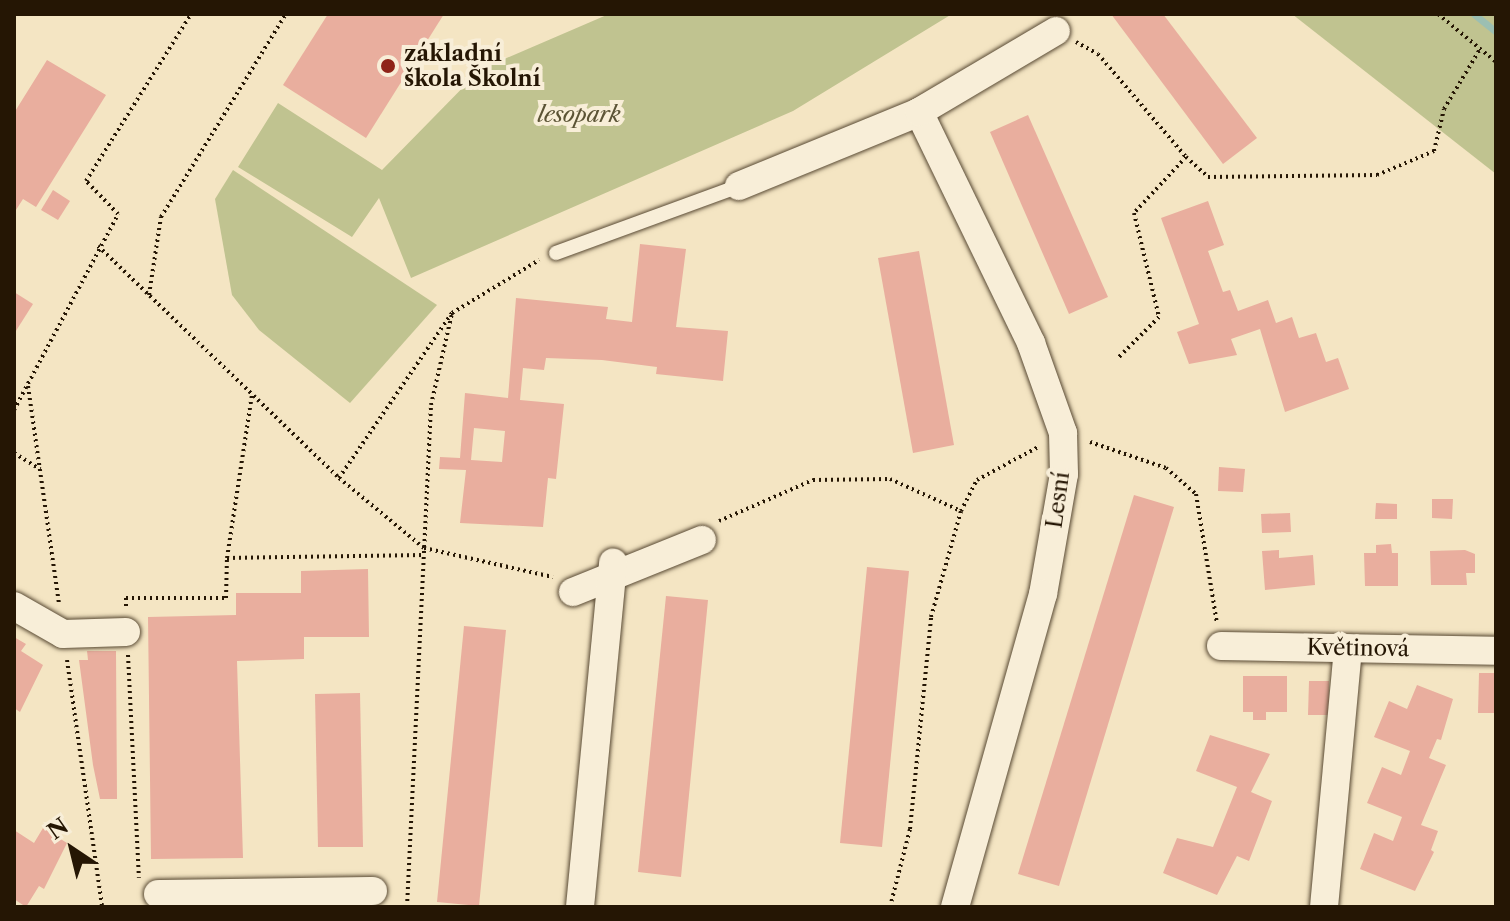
<!DOCTYPE html>
<html>
<head>
<meta charset="utf-8">
<style>
  body { margin:0 }
  #map { position:relative; width:1510px; height:921px; overflow:hidden; background:#f4e5c3; font-family:"Libre Caslon Text",serif }
  div>[style] { position:absolute }
  [style*='--x'] { left:calc(var(--x)*1px); top:calc(var(--y)*1px); width:calc(var(--w)*1px); rotate:calc(var(--a)*1deg) }
  .green>* { inset:0; background:#c0c390 }
  .stream>* { height:7px; margin:-3.5px; padding:0 3.5px; transform-origin:3.5px; border-radius:3.5px; background:#9cbfb2 }
  .building>* { inset:0; background:#e9ae9e }
  .path>* { height:4px; margin-top:-2px; transform-origin:0; background:repeating-linear-gradient(90deg,#251604 0 2px,transparent 0 6px) }
  .roads { filter:drop-shadow(0 0 2px #594a34) drop-shadow(0 0 2px #594a34) }
  .service>* { height:14px; margin:-7px; padding:0 7px; transform-origin:7px; border-radius:7px; background:#f8eed8 }
  .minor>* { height:28px; margin:-14px; padding:0 14px; transform-origin:14px; border-radius:14px; background:#f8eed8 }
  .dots>* { width:22px; height:22px; translate:-50% -50%; box-sizing:border-box; border:4px solid #f8eed8; border-radius:50% }
  span { translate:-50% -50%; white-space:nowrap; text-align:center; line-height:1.15; -webkit-text-stroke:8px #f8eed8; paint-order:stroke }
  .poi-label { font-size:22px; color:#251604; font-weight:700 }
  .left { translate:0 -50%; text-align:left }
  .park-label { font-size:22px; color:#5b5335; font-style:italic }
  .street-label { font-size:22px; color:#251604 }
  .frame { position:absolute; inset:0; border:16px solid #251604; pointer-events:none }
  .north { position:absolute; left:32px; top:809px; width:80px; height:80px; -webkit-text-stroke:6px #f8eed8; paint-order:stroke; rotate:325deg; font-size:22px; font-weight:700; line-height:32px; text-align:center; color:#251604 }
  .north::after { content:''; display:block; margin:auto; width:28px; height:36px; background:#251604; clip-path:polygon(50% 0,100% 100%,50% 72%,0 100%) }
</style>
</head>
<body>
<div id="map">
  <div class="green">
    <i style="clip-path:polygon(609px 14px,952px 14px,793px 111px,411px 278px,379px 198px,352px 237px,238px 167px,278px 103px,382px 170px,481px 69px)"></i>
    <i style="clip-path:polygon(1292px 14px,1496px 14px,1496px 174px)"></i>
    <i style="clip-path:polygon(233px 170px,437px 305px,350px 403px,259px 330px,232px 295px,215px 199px)"></i>
  </div>
  <div class="stream">
    <i style="--x:1474;--y:14;--w:28;--a:39"></i>
  </div>
  <div class="building">
    <i style="clip-path:polygon(328px 14px,444px 14px,366px 138px,283px 85px)"></i>
    <i style="clip-path:polygon(1111px 14px,1163px 14px,1257px 138px,1223px 164px)"></i>
    <i style="clip-path:polygon(47px 60px,106px 95px,36px 207px,23px 199px,14px 213px,14px 113px)"></i>
    <i style="clip-path:polygon(1028px 115px,1108px 297px,1069px 314px,990px 132px)"></i>
    <i style="clip-path:polygon(53px 190px,70px 201px,58px 220px,41px 210px)"></i>
    <i style="clip-path:polygon(1208px 201px,1224px 245px,1208px 251px,1223px 292px,1230px 290px,1238px 311px,1268px 300px,1276px 323px,1292px 317px,1299px 338px,1316px 333px,1326px 362px,1338px 358px,1349px 389px,1285px 412px,1260px 329px,1231px 339px,1237px 355px,1189px 364px,1177px 332px,1199px 324px,1161px 218px)"></i>
    <i style="clip-path:polygon(evenodd,640px 244px,686px 249px,676px 327px,728px 331px,723px 381px,656px 374px,657px 367px,602px 360px,546px 358px,544px 370px,523px 368px,520px 400px,564px 404px,556px 479px,548px 478px,543px 527px,460px 523px,466px 470px,439px 469px,440px 457px,460px 458px,465px 393px,508px 398px,516px 298px,608px 307px,606px 319px,632px 322px,640px 244px,474px 428px,505px 431px,502px 462px,471px 460px,474px 428px)"></i>
    <i style="clip-path:polygon(919px 251px,954px 445px,913px 453px,878px 258px)"></i>
    <i style="clip-path:polygon(14px 292px,33px 304px,14px 334px)"></i>
    <i style="clip-path:polygon(1219px 467px,1245px 469px,1243px 492px,1218px 491px)"></i>
    <i style="clip-path:polygon(1134px 495px,1174px 507px,1059px 886px,1018px 874px)"></i>
    <i style="clip-path:polygon(1432px 499px,1453px 499px,1452px 519px,1432px 518px)"></i>
    <i style="clip-path:polygon(1376px 503px,1397px 504px,1397px 519px,1375px 519px)"></i>
    <i style="clip-path:polygon(1290px 513px,1291px 532px,1262px 533px,1261px 514px)"></i>
    <i style="clip-path:polygon(1391px 544px,1392px 553px,1398px 553px,1398px 586px,1365px 586px,1364px 553px,1376px 553px,1376px 545px)"></i>
    <i style="clip-path:polygon(1279px 550px,1279px 558px,1313px 555px,1315px 585px,1265px 590px,1262px 551px)"></i>
    <i style="clip-path:polygon(1465px 550px,1475px 554px,1475px 573px,1466px 573px,1467px 585px,1431px 585px,1430px 551px)"></i>
    <i style="clip-path:polygon(867px 567px,909px 571px,882px 847px,840px 843px)"></i>
    <i style="clip-path:polygon(368px 569px,369px 637px,304px 637px,304px 659px,237px 661px,243px 858px,151px 859px,148px 617px,236px 615px,236px 593px,301px 593px,301px 571px)"></i>
    <i style="clip-path:polygon(666px 596px,708px 600px,681px 877px,638px 872px)"></i>
    <i style="clip-path:polygon(464px 626px,506px 630px,479px 906px,437px 902px)"></i>
    <i style="clip-path:polygon(14px 637px,26px 644px,21px 651px,43px 665px,20px 712px,14px 708px)"></i>
    <i style="clip-path:polygon(87px 651px,116px 651px,117px 799px,100px 799px,93px 765px,79px 660px,88px 660px)"></i>
    <i style="clip-path:polygon(1479px 673px,1496px 673px,1496px 713px,1478px 713px)"></i>
    <i style="clip-path:polygon(1243px 676px,1287px 676px,1287px 712px,1266px 712px,1266px 720px,1253px 720px,1253px 712px,1243px 712px)"></i>
    <i style="clip-path:polygon(1309px 681px,1329px 681px,1329px 715px,1308px 715px)"></i>
    <i style="clip-path:polygon(1417px 685px,1453px 699px,1441px 740px,1437px 739px,1429px 758px,1446px 765px,1421px 825px,1438px 831px,1431px 850px,1434px 852px,1415px 891px,1360px 869px,1374px 833px,1393px 841px,1402px 817px,1367px 803px,1382px 767px,1401px 775px,1410px 751px,1374px 737px,1389px 701px,1407px 709px)"></i>
    <i style="clip-path:polygon(360px 693px,363px 847px,318px 847px,315px 694px)"></i>
    <i style="clip-path:polygon(1210px 735px,1270px 754px,1251px 792px,1272px 801px,1249px 861px,1237px 856px,1217px 895px,1163px 873px,1177px 838px,1213px 847px,1237px 787px,1196px 771px)"></i>
    <i style="clip-path:polygon(43px 828px,67px 843px,44px 889px,39px 886px,26px 907px,14px 899px,14px 830px,34px 843px)"></i>
  </div>
  <div class="path">
    <i style="--x:1438;--y:14;--w:75;--a:39.6"></i>
    <i style="--x:1076;--y:42;--w:25;--a:29"></i>
    <i style="--x:1098;--y:54;--w:135;--a:49.5"></i>
    <i style="--x:1186;--y:157;--w:76;--a:132.9"></i>
    <i style="--x:1134;--y:213;--w:107;--a:76.5"></i>
    <i style="--x:1159;--y:317;--w:58;--a:135"></i>
    <i style="--x:1186;--y:157;--w:30;--a:42"></i>
    <i style="--x:1208;--y:177;--w:169;--a:-0.7"></i>
    <i style="--x:1377;--y:175;--w:62;--a:-22.8"></i>
    <i style="--x:1434;--y:151;--w:43;--a:-76.6"></i>
    <i style="--x:1444;--y:109;--w:70;--a:-59"></i>
    <i style="--x:98;--y:246;--w:335;--a:43.9"></i>
    <i style="--x:339;--y:478;--w:110;--a:39.5"></i>
    <i style="--x:424;--y:548;--w:132;--a:12.7"></i>
    <i style="--x:149;--y:295;--w:79;--a:-81.3"></i>
    <i style="--x:161;--y:217;--w:238;--a:-58.4"></i>
    <i style="--x:28;--y:386;--w:220;--a:81.9"></i>
    <i style="--x:14;--y:410;--w:222;--a:-62"></i>
    <i style="--x:118;--y:214;--w:46;--a:-134.1"></i>
    <i style="--x:86;--y:181;--w:197;--a:-57.8"></i>
    <i style="--x:1090;--y:442;--w:80;--a:18.9"></i>
    <i style="--x:1166;--y:468;--w:40;--a:41"></i>
    <i style="--x:1196;--y:494;--w:131;--a:80.8"></i>
    <i style="--x:14;--y:453;--w:31;--a:32"></i>
    <i style="--x:339;--y:478;--w:200;--a:-55.6"></i>
    <i style="--x:452;--y:313;--w:102;--a:-31.3"></i>
    <i style="--x:719;--y:521;--w:103;--a:-23.6"></i>
    <i style="--x:813;--y:480;--w:77;--a:-0.7"></i>
    <i style="--x:890;--y:479;--w:78;--a:24.3"></i>
    <i style="--x:227;--y:558;--w:165;--a:-81.3"></i>
    <i style="--x:126;--y:606;--w:8;--a:-90"></i>
    <i style="--x:126;--y:598;--w:100;--a:0"></i>
    <i style="--x:226;--y:598;--w:40;--a:-88.6"></i>
    <i style="--x:227;--y:558;--w:197;--a:-0.9"></i>
    <i style="--x:128;--y:655;--w:223;--a:87.2"></i>
    <i style="--x:67;--y:660;--w:249;--a:81.9"></i>
    <i style="--x:407;--y:907;--w:503;--a:-87.26"></i>
    <i style="--x:431;--y:405;--w:94;--a:-77.1"></i>
    <i style="--x:890;--y:907;--w:81;--a:-75.6"></i>
    <i style="--x:910;--y:829;--w:213;--a:-84.3"></i>
    <i style="--x:931;--y:617;--w:110;--a:-74.2"></i>
    <i style="--x:961;--y:511;--w:35;--a:-63"></i>
    <i style="--x:977;--y:480;--w:69;--a:-28.4"></i>
  </div>
  <div class="roads">
    <div class="service">
      <i style="--x:556;--y:253;--w:195;--a:-20.1"></i>
    </div>
    <div class="minor">
      <i style="--x:919;--y:112;--w:257;--a:64.1"></i>
      <i style="--x:1031;--y:343;--w:96;--a:70.4"></i>
      <i style="--x:1063;--y:433;--w:41;--a:88.6"></i>
      <i style="--x:1064;--y:474;--w:122;--a:99.9"></i>
      <i style="--x:1043;--y:594;--w:325;--a:105.7"></i>
      <i style="--x:739;--y:186;--w:195;--a:-22.3"></i>
      <i style="--x:919;--y:112;--w:159;--a:-30.6"></i>
      <i style="--x:573;--y:592;--w:139;--a:-22"></i>
      <i style="--x:14;--y:606;--w:56;--a:29.7"></i>
      <i style="--x:63;--y:634;--w:63;--a:-1.8"></i>
      <i style="--x:1221;--y:646;--w:275;--a:1"></i>
      <i style="--x:158;--y:894;--w:215;--a:-0.8"></i>
      <i style="--x:580;--y:907;--w:346;--a:-84.5"></i>
      <i style="--x:1324;--y:907;--w:260;--a:-84.7"></i>
    </div>
  </div>
  <div class="dots">
    <i style="left:388px;top:66px;background:#8f2418"></i>
  </div>
  <div class="poi-label">
    <span class="left" style="left:404px;top:66px">základní<br>škola Školní</span>
  </div>
  <div class="park-label">
    <span style="left:579px;top:115px">lesopark</span>
  </div>
  <div class="street-label">
    <span style="left:1058px;top:500px;rotate:-82deg">Lesní</span>
    <span style="left:1358px;top:648px;rotate:1deg">Květinová</span>
  </div>
  <div class="frame"></div>
  <div class="north">N</div>
</div>
</body>
</html>
